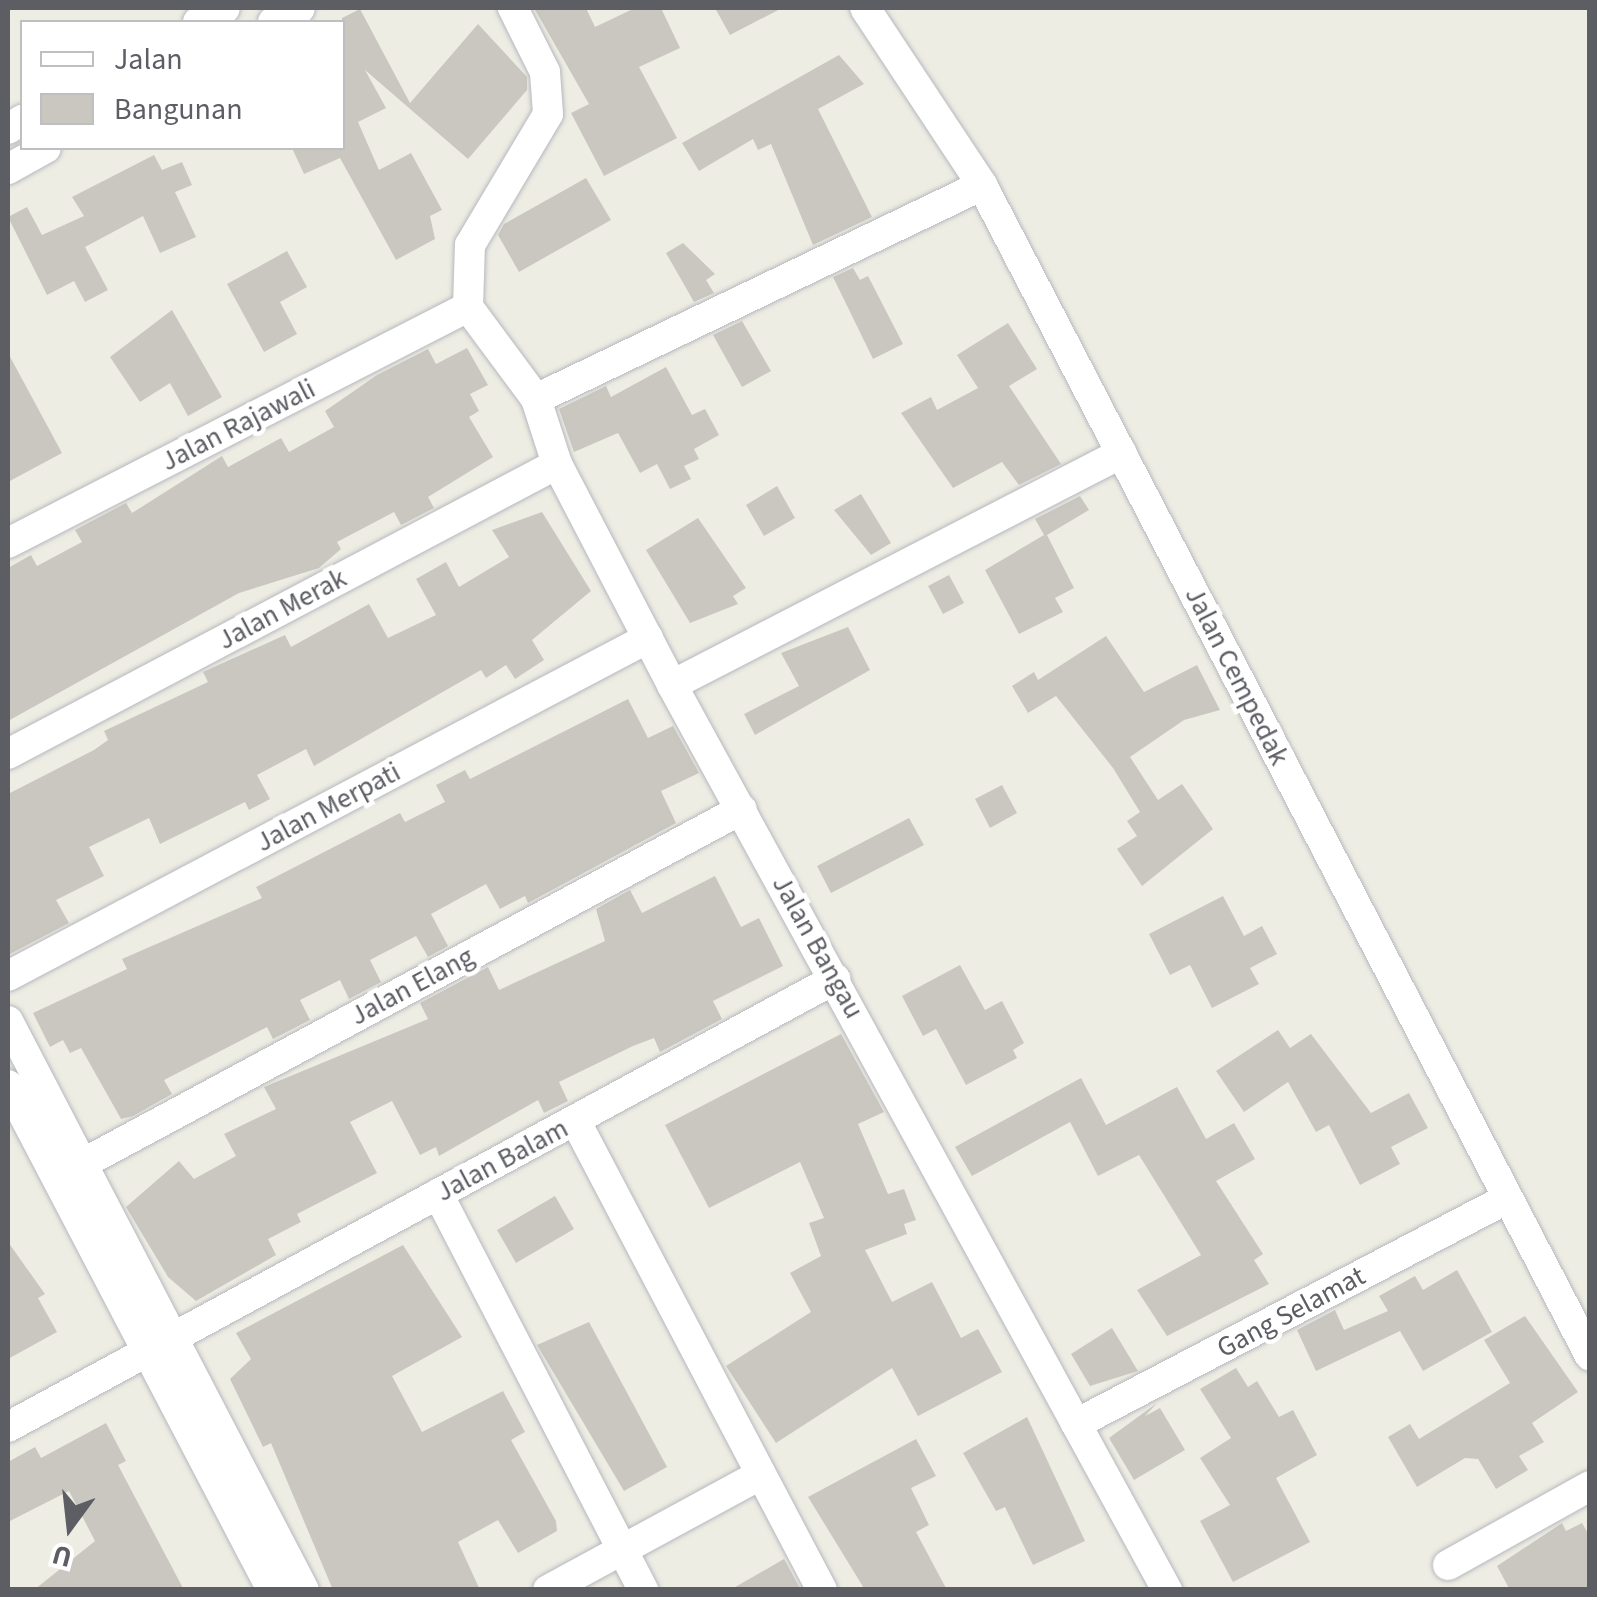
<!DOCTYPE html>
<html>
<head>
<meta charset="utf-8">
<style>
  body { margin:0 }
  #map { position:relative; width:1597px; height:1597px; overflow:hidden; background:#eeede4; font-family:"Source Sans 3",sans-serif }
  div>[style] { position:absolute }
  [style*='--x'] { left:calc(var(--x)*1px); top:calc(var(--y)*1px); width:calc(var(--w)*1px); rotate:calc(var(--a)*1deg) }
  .building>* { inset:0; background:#cac7c1 }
  .roads { filter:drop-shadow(0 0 2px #b6b8be) drop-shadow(0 0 2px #b6b8be) }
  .minor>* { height:30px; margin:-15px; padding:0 15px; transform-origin:15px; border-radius:15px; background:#fff }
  span { translate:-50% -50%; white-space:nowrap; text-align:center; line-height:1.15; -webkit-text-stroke:9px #fff; paint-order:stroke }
  .street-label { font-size:28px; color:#5c5e64 }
  .frame { position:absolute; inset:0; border:10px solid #5c5e64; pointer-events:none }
  .legend { position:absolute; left:20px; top:20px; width:325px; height:130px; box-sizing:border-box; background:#fff; border:2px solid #bebfc1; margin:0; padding:12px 18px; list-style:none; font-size:30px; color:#5c5e64 }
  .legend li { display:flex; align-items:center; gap:20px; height:50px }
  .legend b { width:50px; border:2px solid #bebfc1 }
  .north { position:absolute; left:20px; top:1477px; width:100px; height:100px; -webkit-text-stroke:8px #fff; paint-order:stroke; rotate:195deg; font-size:28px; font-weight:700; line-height:40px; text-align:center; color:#5c5e64 }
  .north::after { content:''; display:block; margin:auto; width:35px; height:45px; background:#5c5e64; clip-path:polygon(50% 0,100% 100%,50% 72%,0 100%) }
</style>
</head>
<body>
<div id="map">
  <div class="building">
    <i style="clip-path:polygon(534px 8px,586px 8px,595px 27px,635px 8px,661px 8px,680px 48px,639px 67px,677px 138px,604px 176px,571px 113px,589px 104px)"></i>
    <i style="clip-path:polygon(715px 8px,782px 8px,730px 35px)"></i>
    <i style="clip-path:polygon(360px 9px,410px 103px,478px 24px,527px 77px,527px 90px,468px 159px,365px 70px,386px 108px,358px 122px,379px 170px,411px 153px,442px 210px,430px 216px,435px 239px,396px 260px,340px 158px,304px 174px,292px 148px,342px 148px,342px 18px)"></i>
    <i style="clip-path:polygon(839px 55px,864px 84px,818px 109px,872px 217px,813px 245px,771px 144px,758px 150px,753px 139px,699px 171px,682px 143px)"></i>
    <i style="clip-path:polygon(154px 155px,162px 170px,182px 162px,192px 185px,175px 192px,196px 237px,160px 253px,143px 216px,85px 247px,108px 290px,85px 302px,74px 281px,47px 295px,8px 217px,27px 207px,42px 235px,84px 216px,72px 197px)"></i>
    <i style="clip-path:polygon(586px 178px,611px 220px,519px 272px,498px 235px,504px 224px)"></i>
    <i style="clip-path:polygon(683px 243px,715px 274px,706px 280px,714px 293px,694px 302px,666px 253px)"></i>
    <i style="clip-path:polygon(287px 251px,307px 287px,280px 302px,297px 334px,264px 352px,227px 284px)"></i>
    <i style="clip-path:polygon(853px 268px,860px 280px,868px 276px,903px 344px,873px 359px,833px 277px)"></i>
    <i style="clip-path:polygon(172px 310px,222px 397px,188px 416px,170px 383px,140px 402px,110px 357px)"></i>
    <i style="clip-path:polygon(742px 321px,771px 371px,742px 387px,713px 335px)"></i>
    <i style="clip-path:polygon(1008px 323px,1037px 369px,1009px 386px,1061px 464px,1019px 485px,1002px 462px,953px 488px,901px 413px,931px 397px,937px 410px,978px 388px,957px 355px)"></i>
    <i style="clip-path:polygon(467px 348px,488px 385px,470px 394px,479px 411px,469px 417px,493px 457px,428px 497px,434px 508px,401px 525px,394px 512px,337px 542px,341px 549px,319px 568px,239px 593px,8px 721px,8px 568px,31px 555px,37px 566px,82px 542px,75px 530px,126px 503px,132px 513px,222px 456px,228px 467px,281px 438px,289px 452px,334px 427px,325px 411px,377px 375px,428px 349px,436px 364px)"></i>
    <i style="clip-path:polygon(8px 353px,62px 453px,8px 482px)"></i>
    <i style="clip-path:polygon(666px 367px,692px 415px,705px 409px,719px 435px,694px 449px,699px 459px,684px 466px,691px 479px,670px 489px,657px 464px,640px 473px,618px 433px,574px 452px,559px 409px,606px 386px,611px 397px)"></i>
    <i style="clip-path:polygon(777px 486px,795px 518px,764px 536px,746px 505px)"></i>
    <i style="clip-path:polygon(861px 494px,891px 543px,871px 555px,834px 510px)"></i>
    <i style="clip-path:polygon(1080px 496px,1089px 510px,1047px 535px,1074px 588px,1055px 598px,1063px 612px,1019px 634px,985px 570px,1044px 535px,1035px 519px)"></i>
    <i style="clip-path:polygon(542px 512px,591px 591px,532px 640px,544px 660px,515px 679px,506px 665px,486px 678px,481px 670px,314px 766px,306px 749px,257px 775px,270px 799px,249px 810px,245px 802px,160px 844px,149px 818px,89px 847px,104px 876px,56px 900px,69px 923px,8px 955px,8px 794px,94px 750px,108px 740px,104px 731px,208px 682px,203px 672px,285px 635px,291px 647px,369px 604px,388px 638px,436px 615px,416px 579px,446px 562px,459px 587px,509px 557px,492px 530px)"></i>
    <i style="clip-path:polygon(698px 518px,746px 588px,733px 596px,738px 604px,690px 623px,646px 550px)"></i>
    <i style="clip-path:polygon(949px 575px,964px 603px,943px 614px,928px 586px)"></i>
    <i style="clip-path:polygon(848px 627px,870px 670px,755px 735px,744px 714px,799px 686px,781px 653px)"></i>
    <i style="clip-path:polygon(1106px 636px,1144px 692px,1197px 665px,1220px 710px,1184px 720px,1130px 757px,1158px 800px,1182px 784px,1213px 829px,1142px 886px,1117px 849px,1137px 836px,1127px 821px,1140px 812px,1113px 768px,1056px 696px,1028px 713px,1012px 686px,1034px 672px,1038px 680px)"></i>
    <i style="clip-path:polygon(628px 699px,648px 738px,673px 726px,699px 773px,661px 791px,676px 823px,528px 903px,525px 896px,500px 909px,486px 884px,431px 914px,448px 946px,428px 957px,416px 936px,370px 960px,381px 982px,349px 999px,340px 980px,300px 1000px,310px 1020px,273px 1039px,267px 1027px,164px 1080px,172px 1094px,133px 1116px,121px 1119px,81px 1048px,70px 1053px,63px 1040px,50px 1047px,33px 1013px,127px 969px,122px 959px,262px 898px,256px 887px,400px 813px,405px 822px,445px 802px,436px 785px,465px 770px,470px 779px)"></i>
    <i style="clip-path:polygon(1002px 785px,1017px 813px,990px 828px,975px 799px)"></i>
    <i style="clip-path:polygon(909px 818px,924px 845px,831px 893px,817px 866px)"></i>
    <i style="clip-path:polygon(715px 876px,741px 927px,759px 918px,783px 966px,713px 1001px,722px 1019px,660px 1052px,654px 1038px,633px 1046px,559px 1082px,568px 1101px,544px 1113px,538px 1100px,439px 1156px,436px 1147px,420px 1155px,392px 1101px,350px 1122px,377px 1173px,297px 1214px,301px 1222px,268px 1239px,276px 1255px,196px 1301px,168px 1277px,126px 1207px,179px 1161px,194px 1179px,236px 1156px,224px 1134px,276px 1109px,264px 1087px,428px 1019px,420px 1003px,488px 967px,499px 990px,605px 941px,596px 909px,630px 890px,642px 913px)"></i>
    <i style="clip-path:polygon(1223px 896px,1244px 936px,1262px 926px,1277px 954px,1250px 968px,1259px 984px,1212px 1008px,1190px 965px,1170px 975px,1149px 934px)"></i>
    <i style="clip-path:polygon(960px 965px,985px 1010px,1002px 1001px,1024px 1043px,1013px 1050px,1017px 1058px,966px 1085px,936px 1029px,923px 1036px,902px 996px)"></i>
    <i style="clip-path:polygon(1278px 1030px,1290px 1048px,1311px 1034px,1371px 1113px,1409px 1093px,1428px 1128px,1391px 1147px,1400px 1164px,1360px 1185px,1329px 1125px,1316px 1132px,1288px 1082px,1244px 1112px,1216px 1071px)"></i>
    <i style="clip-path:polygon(841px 1034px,884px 1112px,858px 1124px,888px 1194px,904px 1189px,916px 1220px,904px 1224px,907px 1234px,865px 1250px,892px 1302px,932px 1282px,961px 1338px,978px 1329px,1002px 1372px,918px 1416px,892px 1368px,776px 1443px,726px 1366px,811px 1312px,790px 1273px,821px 1256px,809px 1223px,824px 1218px,800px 1162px,709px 1208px,665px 1125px)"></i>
    <i style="clip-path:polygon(1081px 1078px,1106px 1125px,1177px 1087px,1206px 1139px,1234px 1123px,1255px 1159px,1216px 1181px,1263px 1254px,1254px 1260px,1269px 1284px,1167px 1336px,1137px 1290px,1201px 1255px,1139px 1155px,1098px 1176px,1070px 1122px,972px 1176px,955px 1147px)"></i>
    <i style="clip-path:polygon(555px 1196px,574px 1229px,516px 1263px,497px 1230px)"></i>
    <i style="clip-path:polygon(8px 1242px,45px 1294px,38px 1298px,57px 1332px,8px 1359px)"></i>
    <i style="clip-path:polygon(403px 1245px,462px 1337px,392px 1376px,422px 1432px,503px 1391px,525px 1432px,511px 1440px,556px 1521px,557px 1531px,518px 1553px,498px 1520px,458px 1542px,480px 1590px,333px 1590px,271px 1443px,263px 1447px,230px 1379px,251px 1359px,236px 1333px)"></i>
    <i style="clip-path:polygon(1457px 1270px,1492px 1332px,1423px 1371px,1400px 1331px,1316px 1371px,1297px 1330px,1335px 1310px,1344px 1330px,1388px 1311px,1379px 1296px,1415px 1276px,1423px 1290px)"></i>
    <i style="clip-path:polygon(1525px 1316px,1578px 1392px,1532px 1423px,1544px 1442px,1519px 1456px,1528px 1470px,1496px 1489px,1478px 1459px,1465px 1458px,1417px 1487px,1388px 1437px,1410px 1424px,1419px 1439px,1510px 1383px,1484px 1340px)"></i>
    <i style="clip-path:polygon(589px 1322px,667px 1467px,624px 1491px,537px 1345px)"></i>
    <i style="clip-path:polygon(1112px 1328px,1138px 1371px,1090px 1386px,1071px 1354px)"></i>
    <i style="clip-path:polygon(1236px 1368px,1248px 1387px,1257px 1381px,1279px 1417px,1293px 1410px,1317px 1455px,1276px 1478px,1310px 1542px,1233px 1582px,1200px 1521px,1230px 1505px,1200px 1458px,1231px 1438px,1200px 1389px)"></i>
    <i style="clip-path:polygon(1157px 1403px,1145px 1416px,1160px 1408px,1185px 1450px,1134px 1480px,1109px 1438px)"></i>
    <i style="clip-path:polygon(1027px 1417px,1085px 1541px,1033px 1565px,1005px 1507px,996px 1511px,963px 1453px)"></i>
    <i style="clip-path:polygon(106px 1423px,126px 1461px,118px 1465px,184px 1590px,34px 1590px,95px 1541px,69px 1491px,8px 1522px,8px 1462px,35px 1447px,41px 1458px)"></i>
    <i style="clip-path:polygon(916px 1439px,936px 1476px,911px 1488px,929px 1525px,916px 1532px,947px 1590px,865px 1590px,808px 1497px)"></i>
    <i style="clip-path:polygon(1562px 1523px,1566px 1531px,1582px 1523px,1590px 1537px,1590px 1590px,1510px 1590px,1497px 1566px)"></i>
    <i style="clip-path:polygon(784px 1559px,801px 1590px,730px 1590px)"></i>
  </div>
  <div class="roads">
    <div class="minor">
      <i style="--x:865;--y:8;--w:212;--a:56.5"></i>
      <i style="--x:982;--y:185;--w:1319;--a:62.56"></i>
      <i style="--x:198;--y:22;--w:30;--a:-27"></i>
      <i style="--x:273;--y:22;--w:30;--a:-27"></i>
      <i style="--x:8;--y:129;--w:17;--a:-33"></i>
      <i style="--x:8;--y:169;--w:43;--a:-28.9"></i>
      <i style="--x:468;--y:307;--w:114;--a:53.5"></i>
      <i style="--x:536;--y:399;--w:68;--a:72.1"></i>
      <i style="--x:557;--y:464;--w:249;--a:62.5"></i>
      <i style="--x:672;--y:685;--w:1032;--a:61.32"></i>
      <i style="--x:468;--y:307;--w:62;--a:-88.2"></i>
      <i style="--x:470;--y:245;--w:152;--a:-59.2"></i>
      <i style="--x:548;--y:114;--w:42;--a:-94.1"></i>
      <i style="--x:545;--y:72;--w:72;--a:-116.6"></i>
      <i style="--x:536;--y:399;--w:495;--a:-25.6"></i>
      <i style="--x:8;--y:543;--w:517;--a:-27.16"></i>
      <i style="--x:672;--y:685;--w:506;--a:-27.27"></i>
      <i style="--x:8;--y:754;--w:621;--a:-27.84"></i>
      <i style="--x:8;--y:976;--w:724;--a:-27.84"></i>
      <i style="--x:8;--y:1021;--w:641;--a:62.52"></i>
      <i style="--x:8;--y:1085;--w:570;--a:62.4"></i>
      <i style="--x:575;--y:1120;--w:531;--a:62.28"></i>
      <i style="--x:82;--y:1164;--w:749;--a:-28.27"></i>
      <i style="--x:438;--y:1194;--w:446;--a:62.6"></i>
      <i style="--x:1076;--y:1424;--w:485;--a:-27.6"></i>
      <i style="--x:8;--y:1427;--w:941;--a:-28.45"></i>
      <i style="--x:1448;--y:1565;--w:162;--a:-29.1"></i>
      <i style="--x:548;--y:1590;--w:237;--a:-28.5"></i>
    </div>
  </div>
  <div class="street-label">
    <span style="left:238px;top:425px;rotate:-27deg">Jalan Rajawali</span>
    <span style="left:282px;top:609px;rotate:-28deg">Jalan Merak</span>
    <span style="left:1237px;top:676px;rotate:63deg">Jalan Cempedak</span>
    <span style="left:328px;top:807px;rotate:-28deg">Jalan Merpati</span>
    <span style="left:818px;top:947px;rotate:61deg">Jalan Bangau</span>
    <span style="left:412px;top:986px;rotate:-28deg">Jalan Elang</span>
    <span style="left:502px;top:1160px;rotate:-28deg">Jalan Balam</span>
    <span style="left:1291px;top:1312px;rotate:-28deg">Gang Selamat</span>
  </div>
  <div class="frame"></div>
  <ul class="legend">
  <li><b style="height:12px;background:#fff"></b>Jalan</li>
  <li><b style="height:28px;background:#cac7c1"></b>Bangunan</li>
  </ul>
  <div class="north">U</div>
</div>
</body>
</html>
